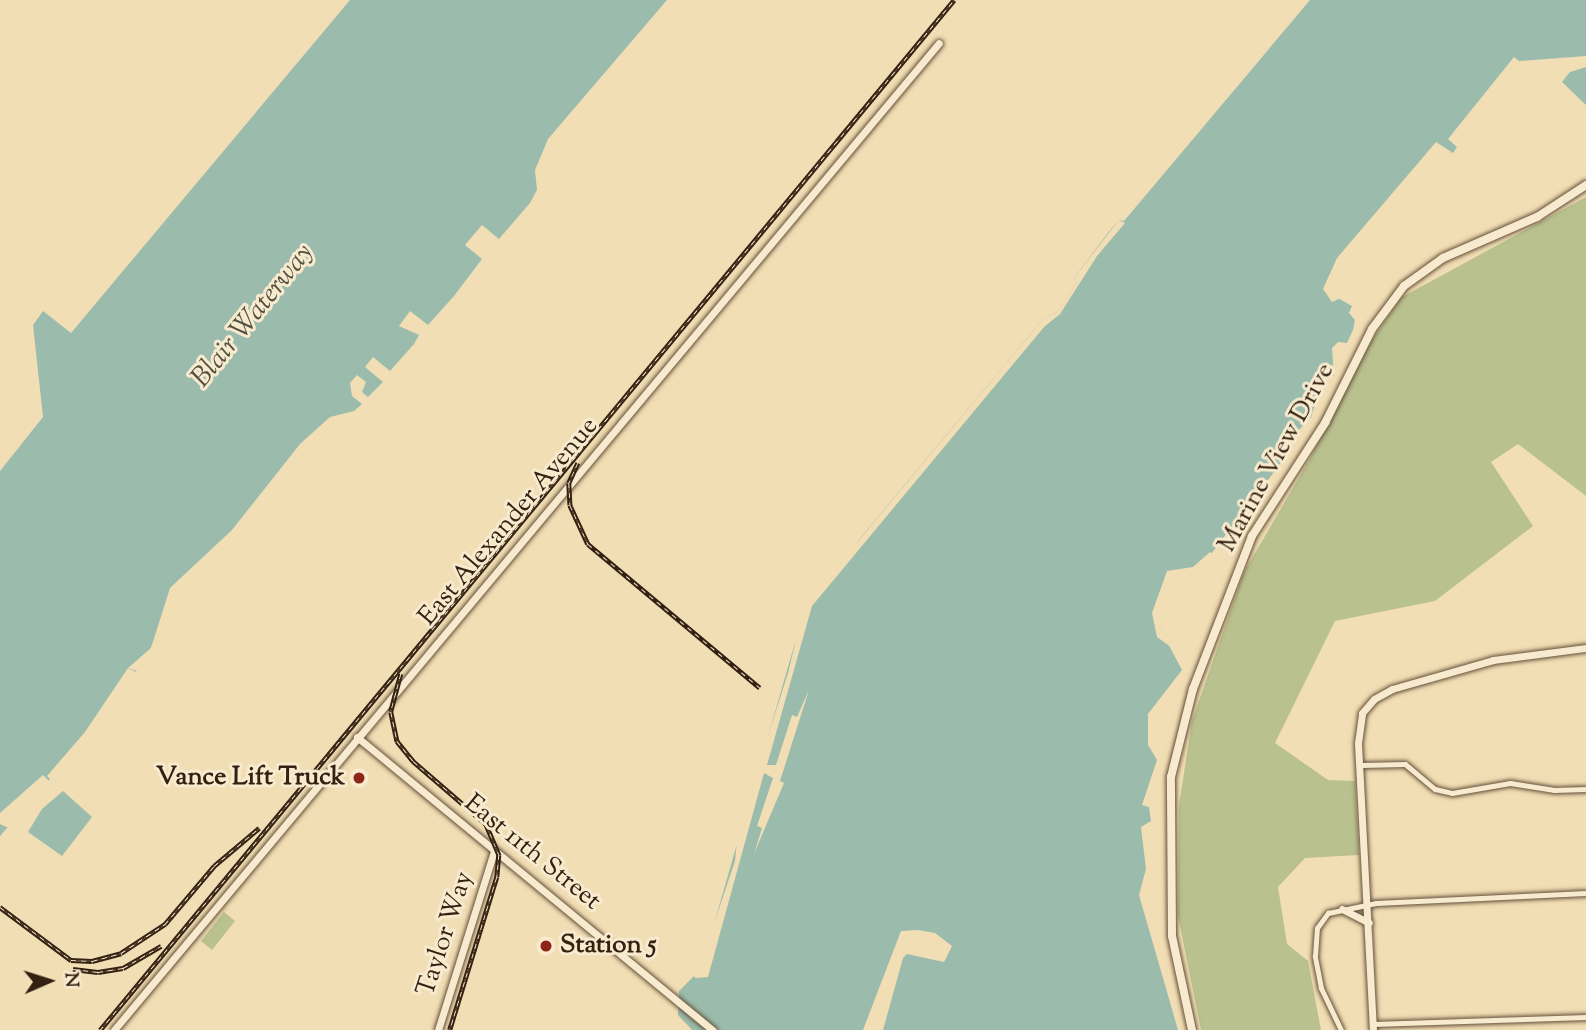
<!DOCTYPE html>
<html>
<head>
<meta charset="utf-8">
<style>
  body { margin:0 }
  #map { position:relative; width:1586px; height:1030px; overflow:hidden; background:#f2deb4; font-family:"Sorts Mill Goudy",serif }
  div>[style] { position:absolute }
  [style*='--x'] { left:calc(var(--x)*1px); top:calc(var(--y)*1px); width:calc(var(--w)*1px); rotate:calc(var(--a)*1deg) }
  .green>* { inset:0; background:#b9c18e }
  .water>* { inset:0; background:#9bbcac }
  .pier>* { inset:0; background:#f2deb4 }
  .roads { filter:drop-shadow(0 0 2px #64503a) drop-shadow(0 0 2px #64503a) }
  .minor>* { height:5px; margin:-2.5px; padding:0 2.5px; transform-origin:2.5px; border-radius:2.5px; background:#f7eace }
  .tertiary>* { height:7px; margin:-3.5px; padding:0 3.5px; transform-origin:3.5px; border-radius:3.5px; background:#f7eace }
  .secondary>* { height:8px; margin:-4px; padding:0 4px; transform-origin:4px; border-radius:4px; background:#f7eace }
  .rail>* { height:4.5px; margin-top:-2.25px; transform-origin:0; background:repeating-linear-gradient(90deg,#f7eace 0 5px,#342111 0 10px); box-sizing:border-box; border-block:2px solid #342111 }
  .dots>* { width:19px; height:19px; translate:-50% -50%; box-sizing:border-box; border:4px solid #f7eace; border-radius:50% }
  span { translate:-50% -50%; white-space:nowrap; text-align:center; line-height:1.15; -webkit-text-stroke:6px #f7eace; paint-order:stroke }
  .street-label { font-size:26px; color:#342111 }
  .poi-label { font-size:26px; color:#342111; font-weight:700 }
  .right { translate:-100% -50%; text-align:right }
  .left { translate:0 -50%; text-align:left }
  .water-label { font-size:28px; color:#535040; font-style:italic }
  .north { position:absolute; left:14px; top:946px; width:70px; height:70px; -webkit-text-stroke:5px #f7eace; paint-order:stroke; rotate:87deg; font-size:19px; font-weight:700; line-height:28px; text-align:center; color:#342111 }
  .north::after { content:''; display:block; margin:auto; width:24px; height:32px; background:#342111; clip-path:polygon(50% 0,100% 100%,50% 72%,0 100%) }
</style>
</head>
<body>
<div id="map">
  <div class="green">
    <i style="clip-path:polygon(1586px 197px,1586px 496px,1518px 444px,1491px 462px,1533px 526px,1435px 601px,1335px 621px,1275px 743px,1328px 780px,1355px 781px,1359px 855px,1305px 858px,1278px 887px,1287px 944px,1308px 961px,1321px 1030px,1201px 1030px,1178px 916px,1179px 805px,1192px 721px,1244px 572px,1311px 457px,1367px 347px,1402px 297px)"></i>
    <i style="clip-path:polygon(224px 912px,235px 921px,212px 950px,201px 941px)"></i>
  </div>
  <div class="water">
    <i style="clip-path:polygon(350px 0,679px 0,600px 87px,543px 167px,545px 192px,367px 412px,335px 422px,187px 589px,136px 672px,128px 668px,85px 732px,47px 776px,50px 779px,0 836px,0 471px,43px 417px,33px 325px,43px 311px,71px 333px)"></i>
    <i style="clip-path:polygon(1310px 0,1586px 0,1586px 56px,1519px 61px,1514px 57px,1448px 139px,1457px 147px,1453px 153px,1437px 151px,1354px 251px,1333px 284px,1334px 296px,1352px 306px,1349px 313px,1355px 320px,1353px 330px,1347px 343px,1338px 342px,1332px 348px,1334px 376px,1322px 375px,1316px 381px,1313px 390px,1317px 399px,1311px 417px,1293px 436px,1289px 451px,1271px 476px,1201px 567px,1166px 580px,1155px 619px,1182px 670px,1148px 714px,1148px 745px,1157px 760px,1142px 805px,1149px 807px,1151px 821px,1141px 827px,1146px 869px,1139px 895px,1178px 1030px,883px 1030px,903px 958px,907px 954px,944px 962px,952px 946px,935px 933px,918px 930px,901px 931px,863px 1030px,692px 1030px,678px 1015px,679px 991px,701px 969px,794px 646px,816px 591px,1043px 319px,1059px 311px,1077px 282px,1074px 278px,1108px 233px,1119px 220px,1124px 221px)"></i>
    <i style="clip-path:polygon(1586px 67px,1586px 105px,1562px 82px,1570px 72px)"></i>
    <i style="clip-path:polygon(63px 791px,92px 817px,62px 856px,28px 832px,42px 809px)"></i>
  </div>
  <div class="pier">
    <i style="clip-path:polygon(667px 0,683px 0,633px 65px,615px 84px,602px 89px,587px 109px,579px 126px,546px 168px,546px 196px,523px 230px,372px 411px,361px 421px,328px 430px,190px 591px,146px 665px,140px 672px,128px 668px,151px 648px,170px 588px,232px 530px,300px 444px,330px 417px,354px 411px,362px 404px,352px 396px,350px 383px,357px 375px,366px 382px,362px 392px,368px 397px,383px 382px,365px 367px,373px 357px,390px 371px,414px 344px,419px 335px,399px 326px,410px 311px,428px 325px,454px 296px,482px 259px,465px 245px,482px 225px,499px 239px,530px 203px,537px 190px,535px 170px,548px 139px)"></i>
    <i style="clip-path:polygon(1436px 142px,1453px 153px,1443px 152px,1433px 160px,1350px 259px,1335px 283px,1334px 290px,1343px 297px,1332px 302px,1323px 289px,1337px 258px)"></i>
    <i style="clip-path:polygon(1119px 220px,1125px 223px,1097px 256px,1060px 314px,1044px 327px,812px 606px,767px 765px,776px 765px,792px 715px,797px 717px,809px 690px,780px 781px,784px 783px,754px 854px,762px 828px,757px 826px,773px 778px,764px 773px,708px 977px,696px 978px,692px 975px,698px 971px,735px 861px,738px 830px,788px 673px,807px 594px,859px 540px,1043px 319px,1059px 311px,1077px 282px,1074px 278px)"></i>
    <i style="clip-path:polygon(1210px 552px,1214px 555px,1203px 569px,1169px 582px,1158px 619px,1160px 629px,1179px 653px,1157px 637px,1152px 613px,1167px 571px,1193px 567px)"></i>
    <i style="clip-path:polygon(43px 775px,51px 783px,13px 830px,0 824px,0 813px)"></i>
  </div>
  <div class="roads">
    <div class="minor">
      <i style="--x:1361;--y:765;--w:44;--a:-1.3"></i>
      <i style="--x:1405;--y:764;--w:39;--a:40"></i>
      <i style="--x:1435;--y:789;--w:17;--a:13"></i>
      <i style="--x:1452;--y:793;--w:59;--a:-9.8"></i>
      <i style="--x:1510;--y:783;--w:45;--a:9"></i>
      <i style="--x:1554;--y:790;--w:32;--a:-2"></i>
      <i style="--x:1373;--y:1024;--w:213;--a:-1.9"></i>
      <i style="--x:1341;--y:1030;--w:47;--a:-115.5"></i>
      <i style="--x:1321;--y:988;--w:33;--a:-101"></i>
      <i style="--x:1315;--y:956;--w:28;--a:-86"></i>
      <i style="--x:1317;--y:928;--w:19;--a:-54"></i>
      <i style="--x:1328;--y:913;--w:49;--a:-11.8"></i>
      <i style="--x:1376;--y:903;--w:210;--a:-2.7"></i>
    </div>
    <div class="tertiary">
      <i style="--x:357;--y:737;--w:461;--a:39.5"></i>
      <i style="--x:1342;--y:909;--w:30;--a:27"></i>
      <i style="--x:114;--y:1030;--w:1286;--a:-50.11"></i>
      <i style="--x:438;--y:1030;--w:188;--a:-72.6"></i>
      <i style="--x:1373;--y:1030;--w:287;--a:-93"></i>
      <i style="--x:1358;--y:743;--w:30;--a:-82"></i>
      <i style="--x:1362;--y:713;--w:18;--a:-49"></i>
      <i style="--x:1374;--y:699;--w:21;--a:-29"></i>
      <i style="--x:1392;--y:689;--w:105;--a:-16"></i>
      <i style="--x:1493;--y:660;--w:94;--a:-7.4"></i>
    </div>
    <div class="secondary">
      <i style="--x:1192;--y:1030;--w:96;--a:-102"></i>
      <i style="--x:1172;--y:936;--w:159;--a:-90.4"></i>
      <i style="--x:1171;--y:777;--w:91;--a:-76"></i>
      <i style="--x:1193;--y:689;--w:164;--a:-68.9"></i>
      <i style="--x:1252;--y:536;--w:135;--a:-57.1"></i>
      <i style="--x:1325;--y:423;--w:105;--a:-63.4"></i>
      <i style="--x:1372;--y:329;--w:54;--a:-53.3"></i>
      <i style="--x:1404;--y:286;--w:48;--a:-35.7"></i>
      <i style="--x:1443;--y:258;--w:103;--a:-23.6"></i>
      <i style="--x:1537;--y:217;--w:59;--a:-33.1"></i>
    </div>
  </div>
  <div class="rail">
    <i style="--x:578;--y:463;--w:22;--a:114"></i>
    <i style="--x:569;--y:483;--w:22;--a:87"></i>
    <i style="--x:570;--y:505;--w:43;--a:65.2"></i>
    <i style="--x:588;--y:544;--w:224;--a:39.9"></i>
    <i style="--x:401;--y:674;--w:39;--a:105"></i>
    <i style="--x:391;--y:712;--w:30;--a:78"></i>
    <i style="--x:397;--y:741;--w:26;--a:51"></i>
    <i style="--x:413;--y:761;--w:96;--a:40.8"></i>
    <i style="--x:486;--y:824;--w:34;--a:67"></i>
    <i style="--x:499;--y:855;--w:22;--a:95"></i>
    <i style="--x:497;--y:877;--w:160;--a:107.1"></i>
    <i style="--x:0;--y:907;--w:89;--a:36.7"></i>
    <i style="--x:71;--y:960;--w:21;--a:3"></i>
    <i style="--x:92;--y:961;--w:30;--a:-15"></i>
    <i style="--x:121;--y:953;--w:53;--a:-33.4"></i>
    <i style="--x:165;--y:924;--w:76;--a:-49.8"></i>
    <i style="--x:214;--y:866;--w:59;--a:-40.2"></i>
    <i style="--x:73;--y:969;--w:25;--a:7"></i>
    <i style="--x:98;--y:972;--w:25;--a:-9"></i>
    <i style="--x:123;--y:968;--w:44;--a:-30.1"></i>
    <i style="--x:100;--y:1030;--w:1338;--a:-50.34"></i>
  </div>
  <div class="dots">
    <i style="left:359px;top:778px;background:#8f2418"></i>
    <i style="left:546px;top:946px;background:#8f2418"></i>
  </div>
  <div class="street-label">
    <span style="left:1277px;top:458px;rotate:-61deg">Marine View Drive</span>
    <span style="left:509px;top:522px;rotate:-50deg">East Alexander Avenue</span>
    <span style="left:532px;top:853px;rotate:39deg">East 11th Street</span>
    <span style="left:446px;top:934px;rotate:-72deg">Taylor Way</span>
  </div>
  <div class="poi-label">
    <span class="right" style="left:345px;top:778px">Vance Lift Truck</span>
    <span class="left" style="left:560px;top:946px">Station 5</span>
  </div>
  <div class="water-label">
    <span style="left:253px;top:316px;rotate:-51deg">Blair Waterway</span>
  </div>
  <div class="north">N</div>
</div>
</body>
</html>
